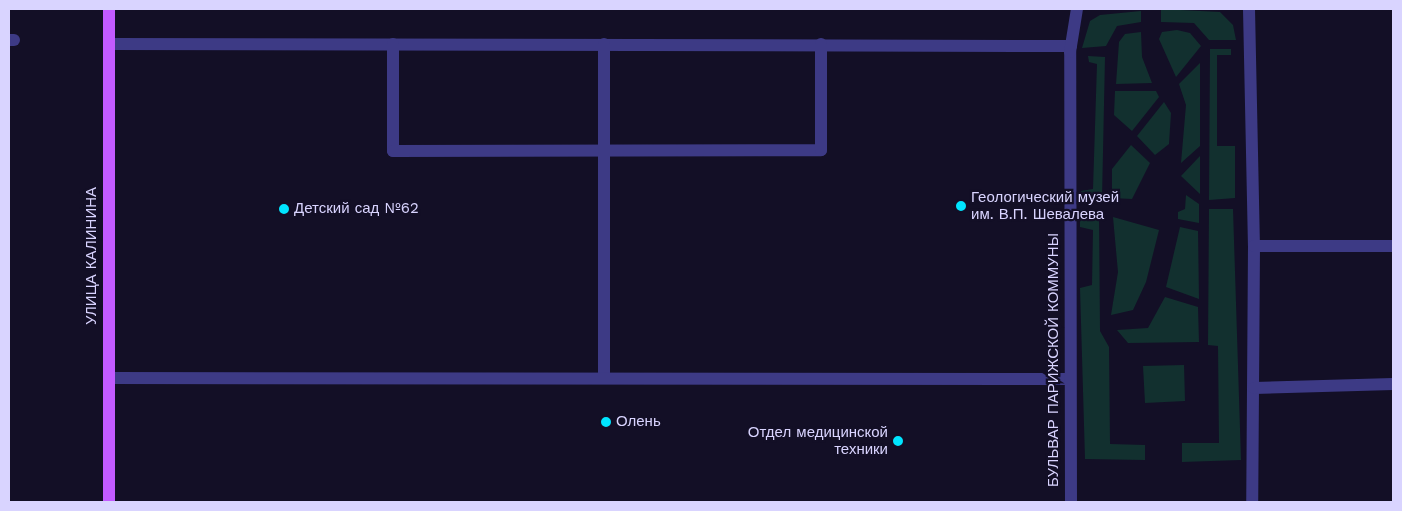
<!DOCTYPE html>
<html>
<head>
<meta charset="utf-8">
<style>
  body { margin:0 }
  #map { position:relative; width:1402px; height:511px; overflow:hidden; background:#130f26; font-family:"Work Sans",sans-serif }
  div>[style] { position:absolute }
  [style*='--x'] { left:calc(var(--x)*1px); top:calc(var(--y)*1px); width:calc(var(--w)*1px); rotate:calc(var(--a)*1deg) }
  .green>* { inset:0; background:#12302f }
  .minor>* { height:12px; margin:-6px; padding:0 6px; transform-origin:6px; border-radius:6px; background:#3d3a85 }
  .major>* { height:12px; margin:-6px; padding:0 6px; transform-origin:6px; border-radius:6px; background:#c25bff }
  .dots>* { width:14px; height:14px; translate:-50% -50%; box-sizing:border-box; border:2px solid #130f26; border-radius:50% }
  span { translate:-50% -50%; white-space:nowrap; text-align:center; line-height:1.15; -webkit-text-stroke:4.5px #130f26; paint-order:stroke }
  .poi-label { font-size:15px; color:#d9d4ff }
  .left { translate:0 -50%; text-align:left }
  .right { translate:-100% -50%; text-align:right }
  .street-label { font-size:15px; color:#d9d4ff }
  .frame { position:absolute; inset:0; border:10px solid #d9d4ff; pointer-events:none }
</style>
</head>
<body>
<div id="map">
  <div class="green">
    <i style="clip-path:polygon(1161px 9px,1220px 12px,1233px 25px,1236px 40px,1209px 40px,1194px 23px,1161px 22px)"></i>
    <i style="clip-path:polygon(1141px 11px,1141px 22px,1117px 26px,1106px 46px,1082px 48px,1090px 21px,1100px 15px)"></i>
    <i style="clip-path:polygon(1177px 30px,1190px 33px,1201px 46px,1176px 77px,1159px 39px,1162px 32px)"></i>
    <i style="clip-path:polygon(1141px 32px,1142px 57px,1152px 83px,1116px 84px,1119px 42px,1125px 34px)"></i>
    <i style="clip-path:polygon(1210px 49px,1231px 49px,1231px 55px,1217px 55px,1217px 146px,1235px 146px,1235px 198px,1209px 200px)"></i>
    <i style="clip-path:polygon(1088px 56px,1105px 57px,1102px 199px,1080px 200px,1081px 191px,1093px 189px,1097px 64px,1089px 62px)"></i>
    <i style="clip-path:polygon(1200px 63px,1200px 146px,1181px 163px,1186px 105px,1179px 84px)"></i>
    <i style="clip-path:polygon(1115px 91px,1156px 91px,1159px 97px,1132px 131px,1114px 115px)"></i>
    <i style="clip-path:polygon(1164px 102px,1171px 113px,1169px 144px,1155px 155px,1137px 136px)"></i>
    <i style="clip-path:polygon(1131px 145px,1150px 163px,1132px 199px,1112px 198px,1112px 169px)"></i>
    <i style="clip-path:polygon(1200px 156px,1200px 194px,1181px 176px)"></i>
    <i style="clip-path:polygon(1186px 195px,1199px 204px,1199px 223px,1178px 219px,1178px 212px,1185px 209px)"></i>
    <i style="clip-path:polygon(1209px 209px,1233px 209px,1241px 460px,1182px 462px,1182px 443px,1219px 443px,1218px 346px,1208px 345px)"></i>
    <i style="clip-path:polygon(1099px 213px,1100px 331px,1109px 347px,1110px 444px,1145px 445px,1145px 460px,1085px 459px,1080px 288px,1092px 285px,1093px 230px,1080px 227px,1080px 214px)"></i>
    <i style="clip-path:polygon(1113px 217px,1159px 230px,1146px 282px,1133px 310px,1111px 315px,1118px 272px)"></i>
    <i style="clip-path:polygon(1180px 227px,1198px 231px,1199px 299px,1166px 287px)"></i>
    <i style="clip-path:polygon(1165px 297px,1198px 307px,1199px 342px,1128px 343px,1117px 330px,1148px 328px)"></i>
    <i style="clip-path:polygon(1184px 365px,1185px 401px,1145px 403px,1143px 366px)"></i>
  </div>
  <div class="minor">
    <i style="--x:1249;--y:9;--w:237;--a:88.8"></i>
    <i style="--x:1254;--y:246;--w:256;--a:90.4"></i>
    <i style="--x:9;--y:40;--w:5;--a:0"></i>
    <i style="--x:109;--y:44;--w:962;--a:0.12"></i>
    <i style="--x:393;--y:44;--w:107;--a:90"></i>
    <i style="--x:393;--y:151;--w:428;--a:-0.1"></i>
    <i style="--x:821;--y:150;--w:106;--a:-90"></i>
    <i style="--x:604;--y:44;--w:333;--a:90"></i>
    <i style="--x:1254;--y:246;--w:139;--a:0"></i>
    <i style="--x:109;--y:378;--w:960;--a:0.06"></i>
    <i style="--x:1254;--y:388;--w:139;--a:-1.6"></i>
    <i style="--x:1071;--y:502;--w:450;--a:-90.1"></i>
    <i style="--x:1070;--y:52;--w:44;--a:-80.8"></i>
  </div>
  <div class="major">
    <i style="--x:109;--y:9;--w:493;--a:90"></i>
  </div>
  <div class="dots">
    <i style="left:961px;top:206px;background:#00e5ff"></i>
    <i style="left:284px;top:209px;background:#00e5ff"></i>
    <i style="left:606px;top:422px;background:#00e5ff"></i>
    <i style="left:898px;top:441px;background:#00e5ff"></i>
  </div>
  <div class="poi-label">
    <span class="left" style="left:971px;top:206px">Геологический музей<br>им. В.П. Шевалева</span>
    <span class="left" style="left:294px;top:209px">Детский сад №62</span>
    <span class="left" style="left:616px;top:422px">Олень</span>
    <span class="right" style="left:888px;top:441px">Отдел медицинской<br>техники</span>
  </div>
  <div class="street-label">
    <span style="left:92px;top:256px;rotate:-90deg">УЛИЦА КАЛИНИНА</span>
    <span style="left:1054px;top:360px;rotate:-90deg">БУЛЬВАР ПАРИЖСКОЙ КОММУНЫ</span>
  </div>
  <div class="frame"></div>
</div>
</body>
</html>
